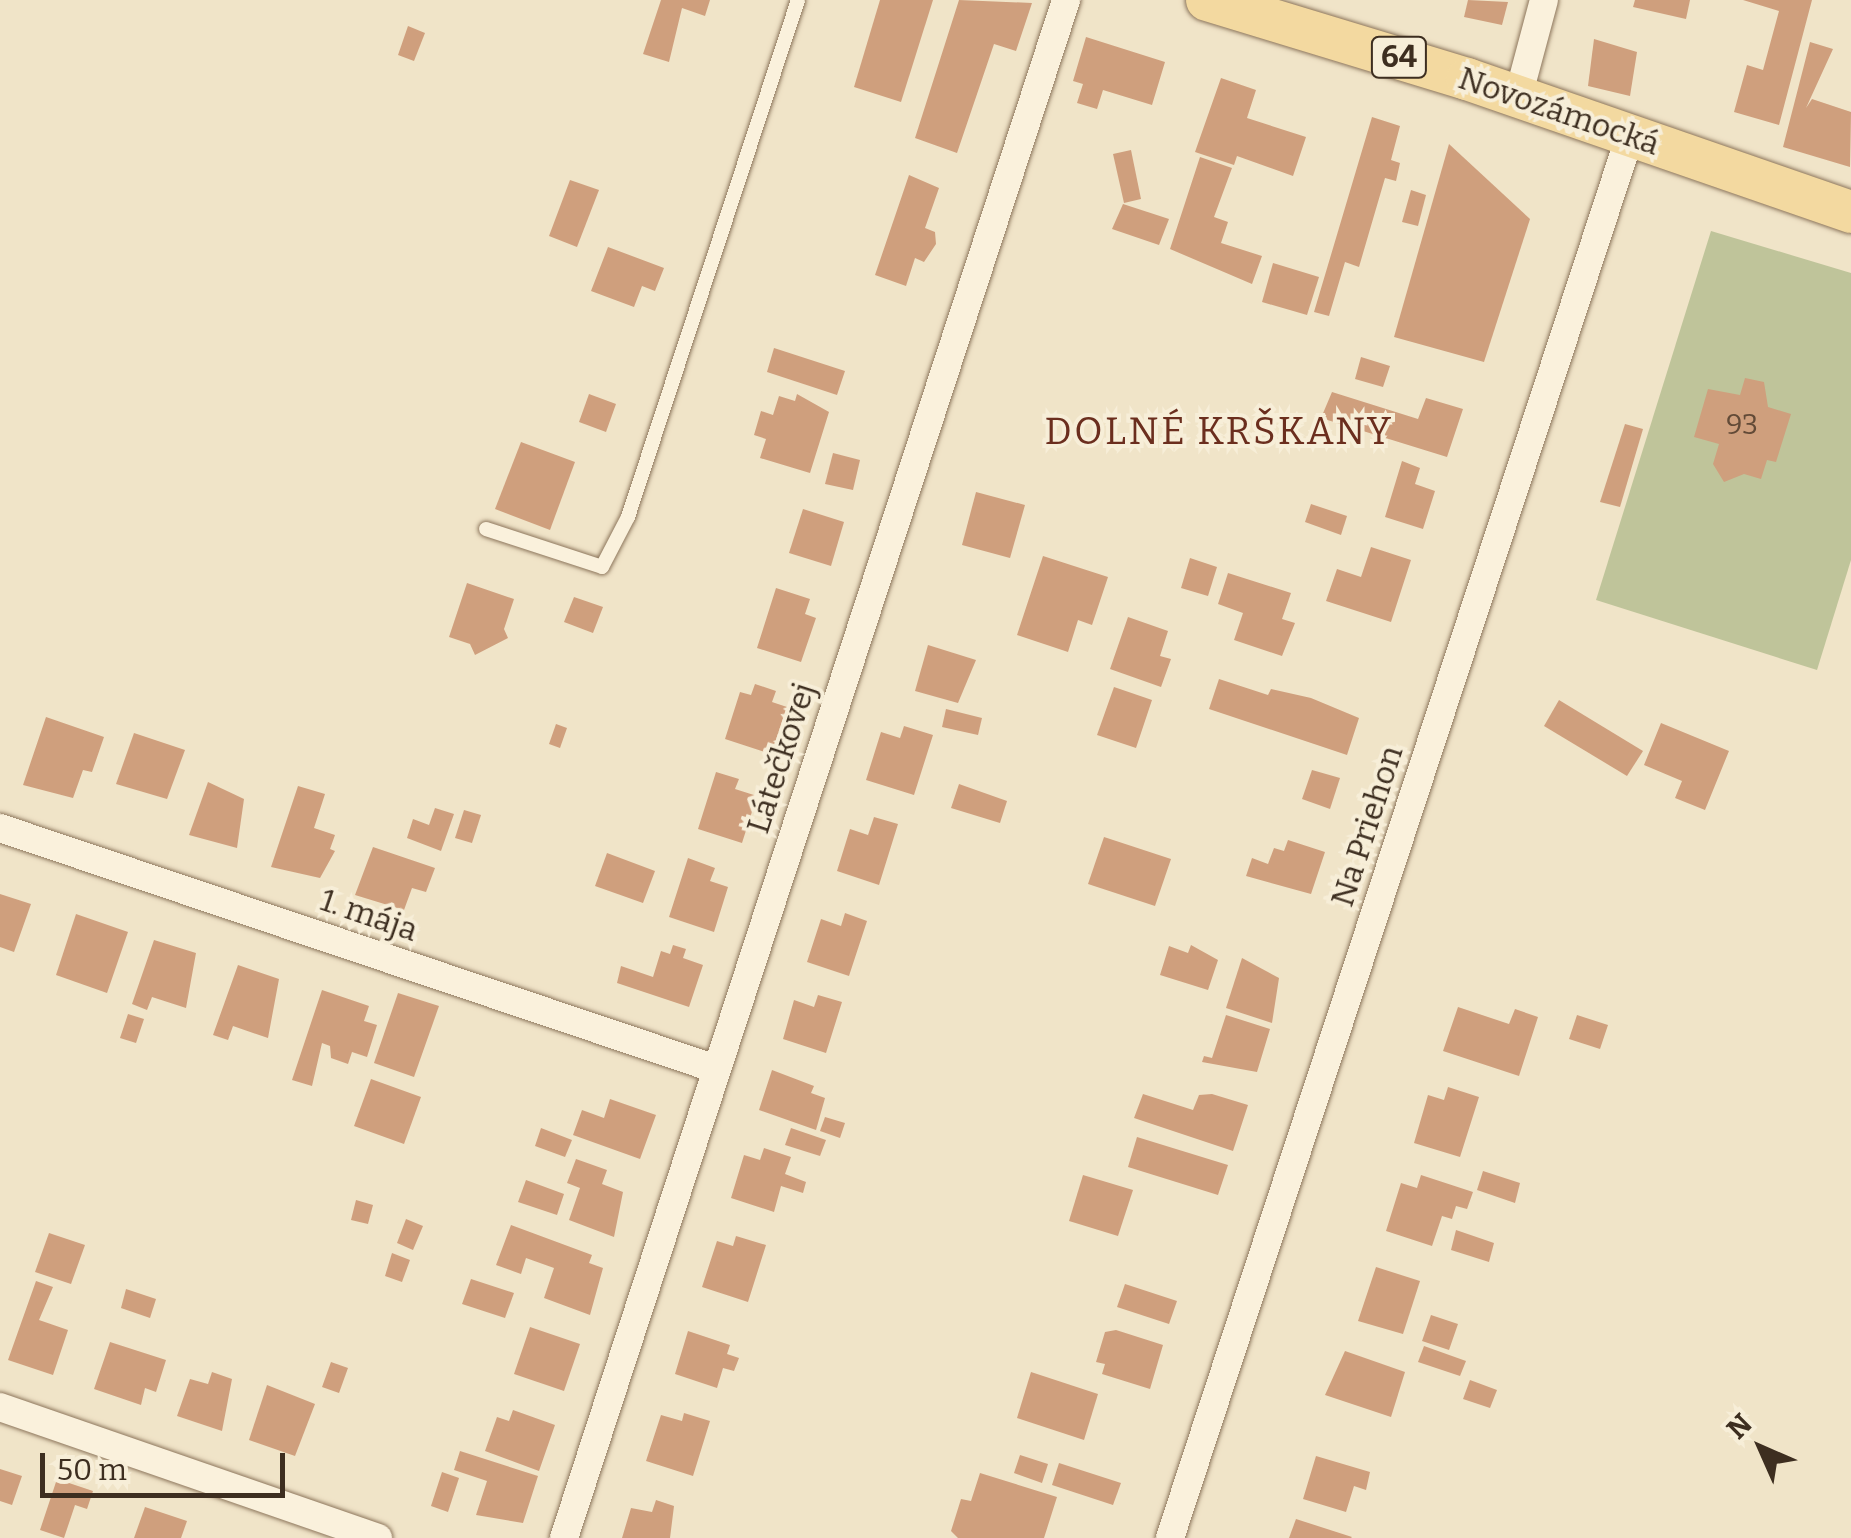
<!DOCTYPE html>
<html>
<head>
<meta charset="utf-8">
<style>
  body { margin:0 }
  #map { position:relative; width:1851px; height:1538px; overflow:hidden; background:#f0e4c8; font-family:Bitter,serif }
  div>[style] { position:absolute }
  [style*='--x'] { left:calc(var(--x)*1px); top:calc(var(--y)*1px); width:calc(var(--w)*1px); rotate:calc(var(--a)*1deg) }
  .cemetery>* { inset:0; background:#bfc49a }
  .building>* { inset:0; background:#cf9f7d }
  .roads { filter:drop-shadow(0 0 2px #8d765c) drop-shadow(0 0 2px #8d765c) }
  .service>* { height:14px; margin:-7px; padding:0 7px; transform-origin:7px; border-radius:7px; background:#faf1dc }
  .minor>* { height:28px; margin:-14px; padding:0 14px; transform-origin:14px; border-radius:14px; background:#faf1dc }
  .primary>* { height:42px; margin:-21px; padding:0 21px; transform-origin:21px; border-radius:21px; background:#f3d9a0 }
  span { translate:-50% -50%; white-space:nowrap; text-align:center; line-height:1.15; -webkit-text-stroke:8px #f7eed8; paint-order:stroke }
  .number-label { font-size:28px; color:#624a37 }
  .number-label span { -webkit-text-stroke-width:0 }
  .shield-label span { padding:2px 8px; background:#f7eed8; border:2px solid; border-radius:8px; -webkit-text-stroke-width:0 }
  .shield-label { font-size:30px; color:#3d2e20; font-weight:700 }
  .street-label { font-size:32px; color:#3d2e20 }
  .quarter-label { font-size:38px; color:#6b2e1e; letter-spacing:2.5px }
  .north { position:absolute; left:1711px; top:1398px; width:100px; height:100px; -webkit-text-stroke:8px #f7eed8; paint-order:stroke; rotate:315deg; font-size:28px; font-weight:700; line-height:40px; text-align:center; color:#3d2e20 }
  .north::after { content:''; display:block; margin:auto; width:35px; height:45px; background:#3d2e20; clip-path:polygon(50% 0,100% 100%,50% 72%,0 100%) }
  .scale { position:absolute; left:40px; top:1453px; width:245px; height:45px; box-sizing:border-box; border:5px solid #3d2e20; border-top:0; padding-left:12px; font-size:30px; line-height:35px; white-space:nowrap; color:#3d2e20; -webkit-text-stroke:8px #f7eed8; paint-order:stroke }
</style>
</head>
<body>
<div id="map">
  <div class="cemetery">
    <i style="clip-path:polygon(1711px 231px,1851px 273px,1851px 560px,1817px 670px,1596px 600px)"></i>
  </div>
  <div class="building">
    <i style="clip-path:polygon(661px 0,710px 0,705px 16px,682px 8px,669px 62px,643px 54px)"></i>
    <i style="clip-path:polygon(880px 0,933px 0,901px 102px,854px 87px)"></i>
    <i style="clip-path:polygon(959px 0,1032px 3px,1016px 51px,994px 44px,957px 153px,915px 138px)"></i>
    <i style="clip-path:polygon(1468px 0,1508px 2px,1502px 25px,1464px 17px)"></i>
    <i style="clip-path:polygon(1635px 0,1690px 0,1686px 19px,1633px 7px)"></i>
    <i style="clip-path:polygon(1743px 0,1812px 0,1779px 125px,1734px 112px,1747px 65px,1763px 70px,1779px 11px)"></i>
    <i style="clip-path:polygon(408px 26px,425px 33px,414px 61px,398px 55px)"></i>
    <i style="clip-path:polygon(1086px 37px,1165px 62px,1152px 105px,1103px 90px,1097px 109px,1077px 103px,1083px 84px,1073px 81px)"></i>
    <i style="clip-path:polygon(1594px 39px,1637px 52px,1630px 96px,1588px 86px)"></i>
    <i style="clip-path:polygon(1810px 42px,1833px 49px,1806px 108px,1812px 99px,1851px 112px,1850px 167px,1783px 147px)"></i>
    <i style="clip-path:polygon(1221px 78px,1256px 90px,1247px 118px,1306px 137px,1293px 176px,1237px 156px,1234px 165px,1195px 152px)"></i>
    <i style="clip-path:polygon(1372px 117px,1400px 126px,1391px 160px,1400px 163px,1396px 181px,1385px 178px,1359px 267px,1345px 262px,1329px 316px,1314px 312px)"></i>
    <i style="clip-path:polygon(1449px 144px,1530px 219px,1484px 362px,1394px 337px)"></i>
    <i style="clip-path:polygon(1131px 150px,1141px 199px,1124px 203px,1113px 154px)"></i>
    <i style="clip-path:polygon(1200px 157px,1232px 168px,1214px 217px,1228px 222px,1221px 243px,1262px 256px,1252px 284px,1170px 249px)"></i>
    <i style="clip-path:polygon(909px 175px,939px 188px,925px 228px,935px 232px,936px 244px,924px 262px,915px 258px,906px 286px,875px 275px)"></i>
    <i style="clip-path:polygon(570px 180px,599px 190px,577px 247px,549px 236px)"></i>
    <i style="clip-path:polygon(1411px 190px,1426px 195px,1418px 226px,1402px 222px)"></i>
    <i style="clip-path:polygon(1123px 204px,1169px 219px,1159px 245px,1112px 229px)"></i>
    <i style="clip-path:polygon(608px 247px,664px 268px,655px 291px,642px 286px,634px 307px,591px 291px)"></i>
    <i style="clip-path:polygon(1273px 263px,1319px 277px,1307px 315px,1262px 302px)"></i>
    <i style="clip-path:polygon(774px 348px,845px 371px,837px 395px,767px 372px)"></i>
    <i style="clip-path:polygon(1361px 357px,1390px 366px,1383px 387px,1355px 379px)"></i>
    <i style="clip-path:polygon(1745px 378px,1764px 382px,1768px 407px,1791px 414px,1776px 462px,1767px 460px,1761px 479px,1744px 474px,1724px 482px,1713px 464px,1719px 444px,1694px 437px,1708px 389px,1740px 395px)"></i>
    <i style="clip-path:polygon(1332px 392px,1418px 419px,1426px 398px,1463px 409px,1447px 457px,1321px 418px)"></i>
    <i style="clip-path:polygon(589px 394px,616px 404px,606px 432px,579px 422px)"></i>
    <i style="clip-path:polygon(797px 394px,829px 412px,810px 473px,760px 458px,766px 439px,754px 435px,761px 411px,773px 415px,779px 396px,795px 401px)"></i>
    <i style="clip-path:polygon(1625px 424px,1643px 429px,1620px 507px,1600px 502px)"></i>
    <i style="clip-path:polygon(521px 442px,575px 462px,550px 530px,495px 509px)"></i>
    <i style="clip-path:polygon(833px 453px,860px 460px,853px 490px,825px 484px)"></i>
    <i style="clip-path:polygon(1402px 461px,1420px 468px,1415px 484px,1435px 491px,1423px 529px,1385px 517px)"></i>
    <i style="clip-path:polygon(976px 492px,1025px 505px,1010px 558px,962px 545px)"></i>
    <i style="clip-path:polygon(1311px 504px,1347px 516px,1341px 535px,1305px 522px)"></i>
    <i style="clip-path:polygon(803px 509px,844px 522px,831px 566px,789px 553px)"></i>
    <i style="clip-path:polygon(1371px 547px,1411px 560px,1391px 622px,1326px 601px,1337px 569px,1361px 577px)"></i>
    <i style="clip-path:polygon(1043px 556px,1108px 577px,1092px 625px,1078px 620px,1068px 652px,1017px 635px)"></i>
    <i style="clip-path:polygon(1190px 558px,1217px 567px,1208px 596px,1181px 588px)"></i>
    <i style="clip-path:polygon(1228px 573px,1291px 593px,1282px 619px,1295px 623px,1282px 656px,1234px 640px,1243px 613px,1218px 604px)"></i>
    <i style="clip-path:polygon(467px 583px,514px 599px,504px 629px,508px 638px,475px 655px,470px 644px,449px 637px)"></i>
    <i style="clip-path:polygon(776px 588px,810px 599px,805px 614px,816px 618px,801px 662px,757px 648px)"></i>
    <i style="clip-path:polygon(574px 597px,603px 607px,593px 633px,564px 622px)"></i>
    <i style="clip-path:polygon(1128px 617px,1168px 631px,1160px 656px,1171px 659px,1161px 687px,1110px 669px)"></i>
    <i style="clip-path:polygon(928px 645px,976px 660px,958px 703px,915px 691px)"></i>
    <i style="clip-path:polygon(1219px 679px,1268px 695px,1271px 689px,1311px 698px,1359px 718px,1347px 755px,1209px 709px)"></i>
    <i style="clip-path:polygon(755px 684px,776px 691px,772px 702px,787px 707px,771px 754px,725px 739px,740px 692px,751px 695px)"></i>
    <i style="clip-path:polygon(1114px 687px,1152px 700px,1136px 748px,1097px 735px)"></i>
    <i style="clip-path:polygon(1559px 700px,1643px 751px,1627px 776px,1544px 726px)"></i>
    <i style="clip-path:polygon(946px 709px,982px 718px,978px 735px,942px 727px)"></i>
    <i style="clip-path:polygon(46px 717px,104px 737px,92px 772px,83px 770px,73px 798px,23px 785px)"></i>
    <i style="clip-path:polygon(1661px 723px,1729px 751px,1705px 810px,1675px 798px,1682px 781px,1644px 765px)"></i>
    <i style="clip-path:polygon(556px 724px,567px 728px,560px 748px,549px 744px)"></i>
    <i style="clip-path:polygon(904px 726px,933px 735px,914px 795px,866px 780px,881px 732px,900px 738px)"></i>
    <i style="clip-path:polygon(134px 733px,185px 750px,167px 799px,116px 784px)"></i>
    <i style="clip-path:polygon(1312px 770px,1340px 778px,1330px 809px,1302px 799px)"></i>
    <i style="clip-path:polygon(716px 772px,739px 779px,735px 789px,757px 796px,742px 843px,698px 829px)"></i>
    <i style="clip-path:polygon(208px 782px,244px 799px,237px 848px,189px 835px)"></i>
    <i style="clip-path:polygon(959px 784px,1007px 801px,1000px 823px,951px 808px)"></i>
    <i style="clip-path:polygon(298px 786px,325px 794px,314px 828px,335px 835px,330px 849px,335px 851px,320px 878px,271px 867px)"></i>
    <i style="clip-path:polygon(435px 808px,454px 814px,441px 851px,407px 838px,413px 819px,429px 825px)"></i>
    <i style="clip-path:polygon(464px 810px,481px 815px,472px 843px,455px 838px)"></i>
    <i style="clip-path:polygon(874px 817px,898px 824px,879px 885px,837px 871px,850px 829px,868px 835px)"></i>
    <i style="clip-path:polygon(1104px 837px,1171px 859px,1155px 906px,1088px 884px)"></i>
    <i style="clip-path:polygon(1288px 840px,1325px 852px,1311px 894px,1246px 876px,1252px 858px,1268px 864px,1274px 848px,1284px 851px)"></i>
    <i style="clip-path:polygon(373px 847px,435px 868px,426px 892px,412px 888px,404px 910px,355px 895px)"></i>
    <i style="clip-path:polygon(607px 853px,655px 871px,643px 903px,595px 886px)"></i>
    <i style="clip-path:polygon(688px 858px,715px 868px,710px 881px,728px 887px,714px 932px,669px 917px)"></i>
    <i style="clip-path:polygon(0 894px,31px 904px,14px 952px,0 947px)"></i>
    <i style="clip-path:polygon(845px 913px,867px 921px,849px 976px,807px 962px,821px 919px,841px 926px)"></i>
    <i style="clip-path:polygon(76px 914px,128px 932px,107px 993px,56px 975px)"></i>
    <i style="clip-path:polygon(154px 940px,196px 953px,186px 1008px,152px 997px,147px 1010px,132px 1004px)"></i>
    <i style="clip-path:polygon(673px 945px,686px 949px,683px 958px,703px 965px,689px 1007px,617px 983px,621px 966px,653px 977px,661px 951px,670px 954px)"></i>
    <i style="clip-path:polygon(1191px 945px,1218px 960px,1208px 990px,1160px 975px,1169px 946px,1188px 953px)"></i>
    <i style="clip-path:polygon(1242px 958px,1279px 978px,1272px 1023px,1226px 1008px)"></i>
    <i style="clip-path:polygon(238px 965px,279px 979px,268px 1038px,233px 1026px,228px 1040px,213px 1035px)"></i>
    <i style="clip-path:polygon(322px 990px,369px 1006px,364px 1021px,377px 1025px,367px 1057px,352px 1052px,348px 1064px,331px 1058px,330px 1046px,322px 1043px,312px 1086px,292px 1080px)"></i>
    <i style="clip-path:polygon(398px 993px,439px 1006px,414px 1077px,374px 1063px)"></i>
    <i style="clip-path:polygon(818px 995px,842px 1002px,826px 1053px,783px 1039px,794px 1000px,814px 1007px)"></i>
    <i style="clip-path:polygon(1458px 1007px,1509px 1024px,1515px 1009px,1538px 1017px,1519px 1076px,1443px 1051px)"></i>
    <i style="clip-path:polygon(128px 1014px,144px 1019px,136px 1043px,120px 1038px)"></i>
    <i style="clip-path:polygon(1226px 1015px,1270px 1029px,1257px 1072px,1202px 1062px,1204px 1056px,1212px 1058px)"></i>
    <i style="clip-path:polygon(1577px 1015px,1608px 1025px,1600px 1049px,1569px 1039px)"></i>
    <i style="clip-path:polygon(772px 1070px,814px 1086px,811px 1093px,825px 1098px,816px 1130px,759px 1110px)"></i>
    <i style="clip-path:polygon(371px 1079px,421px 1097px,404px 1144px,354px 1126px)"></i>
    <i style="clip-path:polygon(1448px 1087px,1479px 1097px,1460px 1157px,1414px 1143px,1428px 1095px,1444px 1100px)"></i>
    <i style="clip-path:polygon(1143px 1094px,1193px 1110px,1199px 1095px,1212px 1094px,1248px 1105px,1233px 1151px,1134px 1118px)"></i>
    <i style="clip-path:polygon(610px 1099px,656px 1115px,640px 1159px,573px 1135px,582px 1110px,604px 1118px)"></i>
    <i style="clip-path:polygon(825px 1117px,845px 1123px,840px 1138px,820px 1131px)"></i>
    <i style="clip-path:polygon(541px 1128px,572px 1140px,565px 1157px,535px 1146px)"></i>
    <i style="clip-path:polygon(791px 1128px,826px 1140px,820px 1156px,785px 1145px)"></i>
    <i style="clip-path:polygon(1137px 1137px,1228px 1165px,1218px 1195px,1128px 1167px)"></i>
    <i style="clip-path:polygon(764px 1148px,791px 1157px,785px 1174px,806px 1182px,803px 1193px,781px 1186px,774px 1212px,731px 1198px,744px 1155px,760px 1160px)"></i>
    <i style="clip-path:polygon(576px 1159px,607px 1170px,602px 1184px,623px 1192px,614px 1237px,569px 1220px,580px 1188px,567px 1183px)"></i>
    <i style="clip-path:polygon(1483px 1171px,1520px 1183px,1515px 1203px,1477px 1190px)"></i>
    <i style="clip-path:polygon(1083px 1175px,1133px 1190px,1118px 1236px,1069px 1221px)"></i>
    <i style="clip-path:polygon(1421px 1175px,1473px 1192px,1467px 1209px,1456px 1206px,1452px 1219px,1442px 1216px,1432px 1246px,1386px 1231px,1401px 1183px,1417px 1188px)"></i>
    <i style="clip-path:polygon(526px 1180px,564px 1194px,557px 1215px,518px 1202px)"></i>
    <i style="clip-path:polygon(356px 1200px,373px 1205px,368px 1224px,351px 1220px)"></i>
    <i style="clip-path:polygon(406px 1219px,423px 1226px,413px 1250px,397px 1243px)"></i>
    <i style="clip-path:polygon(511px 1225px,592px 1255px,589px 1263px,603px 1268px,590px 1315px,544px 1298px,554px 1268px,526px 1258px,521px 1274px,496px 1265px)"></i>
    <i style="clip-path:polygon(1456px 1230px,1494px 1243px,1489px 1262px,1451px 1250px)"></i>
    <i style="clip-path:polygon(49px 1233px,85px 1245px,71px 1284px,35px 1272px)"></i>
    <i style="clip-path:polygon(736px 1236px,766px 1245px,748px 1302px,702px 1287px,717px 1241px,733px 1246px)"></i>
    <i style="clip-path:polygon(392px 1253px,410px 1260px,402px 1282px,385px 1276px)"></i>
    <i style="clip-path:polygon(1376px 1267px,1420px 1281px,1403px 1334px,1358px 1321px)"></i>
    <i style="clip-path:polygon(471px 1279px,514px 1293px,505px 1318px,462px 1304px)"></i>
    <i style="clip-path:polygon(36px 1281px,53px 1287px,39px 1320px,68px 1330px,53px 1375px,8px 1360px)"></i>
    <i style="clip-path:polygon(1125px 1284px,1177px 1301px,1169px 1324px,1117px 1307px)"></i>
    <i style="clip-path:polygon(126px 1289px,156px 1299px,150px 1318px,121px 1308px)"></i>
    <i style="clip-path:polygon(1431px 1315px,1458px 1324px,1449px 1350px,1422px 1341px)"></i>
    <i style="clip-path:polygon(530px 1327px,580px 1344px,564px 1391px,514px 1374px)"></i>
    <i style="clip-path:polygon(1116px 1330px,1163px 1345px,1150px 1389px,1102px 1374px,1105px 1364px,1096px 1362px,1105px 1332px)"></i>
    <i style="clip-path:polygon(688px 1331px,730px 1345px,727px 1354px,739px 1358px,734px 1371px,723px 1368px,717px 1388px,675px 1374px)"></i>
    <i style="clip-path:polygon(110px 1342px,166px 1360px,156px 1392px,145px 1388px,141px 1405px,94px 1389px)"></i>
    <i style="clip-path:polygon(1424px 1346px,1466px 1361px,1460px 1376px,1418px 1362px)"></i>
    <i style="clip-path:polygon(1345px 1351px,1405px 1372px,1391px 1417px,1325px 1395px)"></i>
    <i style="clip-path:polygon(331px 1362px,348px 1368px,339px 1393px,322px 1387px)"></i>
    <i style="clip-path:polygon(212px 1372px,232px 1379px,222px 1431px,177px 1416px,190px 1379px,208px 1384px)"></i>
    <i style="clip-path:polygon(1031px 1372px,1098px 1394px,1084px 1440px,1017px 1418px)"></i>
    <i style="clip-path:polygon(1470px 1380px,1497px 1390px,1490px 1408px,1463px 1399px)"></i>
    <i style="clip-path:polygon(267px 1385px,315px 1404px,295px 1456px,249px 1440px)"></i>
    <i style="clip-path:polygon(513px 1410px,555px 1425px,539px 1471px,485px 1451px,497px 1417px,509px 1421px)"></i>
    <i style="clip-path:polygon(684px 1413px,710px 1421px,693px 1476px,646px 1461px,661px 1415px,682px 1421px)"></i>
    <i style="clip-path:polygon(460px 1451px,538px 1476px,523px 1523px,476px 1515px,487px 1481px,454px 1470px)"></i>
    <i style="clip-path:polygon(1020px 1455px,1048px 1464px,1042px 1483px,1014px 1473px)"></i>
    <i style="clip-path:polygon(1316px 1456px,1370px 1472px,1366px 1490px,1354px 1486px,1346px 1512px,1303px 1499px)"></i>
    <i style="clip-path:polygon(1059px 1463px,1121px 1483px,1113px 1505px,1052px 1485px)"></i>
    <i style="clip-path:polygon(0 1469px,22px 1476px,12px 1505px,0 1501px)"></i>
    <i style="clip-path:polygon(442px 1472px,459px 1478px,448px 1512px,431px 1506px)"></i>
    <i style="clip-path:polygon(980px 1473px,1057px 1497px,1044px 1538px,958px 1538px,951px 1531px,961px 1499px,971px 1501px)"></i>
    <i style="clip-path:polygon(57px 1479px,93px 1491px,87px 1509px,75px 1505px,64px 1538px,40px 1530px)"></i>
    <i style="clip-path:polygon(656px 1500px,674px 1506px,670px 1538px,622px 1538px,631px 1508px,652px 1512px)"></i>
    <i style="clip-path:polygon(145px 1507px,187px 1521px,181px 1538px,134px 1538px)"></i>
    <i style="clip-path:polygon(1296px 1519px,1352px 1537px,1351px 1538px,1289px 1538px)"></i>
  </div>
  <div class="roads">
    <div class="service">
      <i style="--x:486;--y:529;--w:122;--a:18.1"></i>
      <i style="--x:602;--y:567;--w:56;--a:-62.5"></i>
      <i style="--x:628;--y:517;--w:544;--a:-71.8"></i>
    </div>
    <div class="minor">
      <i style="--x:1518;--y:97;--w:100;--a:-75"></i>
      <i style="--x:0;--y:828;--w:755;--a:18.6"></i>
      <i style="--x:0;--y:1407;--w:400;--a:19.1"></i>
      <i style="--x:564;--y:1538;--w:1618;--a:-71.92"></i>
      <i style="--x:1170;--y:1538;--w:1476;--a:-71.84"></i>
    </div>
    <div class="primary">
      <i style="--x:1207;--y:0;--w:272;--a:16.9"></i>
      <i style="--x:1467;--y:79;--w:406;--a:19.1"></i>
    </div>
  </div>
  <div class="number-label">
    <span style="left:1742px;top:425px">93</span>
  </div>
  <div class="shield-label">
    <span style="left:1399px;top:57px">64</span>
  </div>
  <div class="street-label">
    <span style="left:1559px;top:111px;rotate:19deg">Novozámocká</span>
    <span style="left:781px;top:758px;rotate:-72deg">Látečkovej</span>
    <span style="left:1367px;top:826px;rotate:-72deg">Na Priehon</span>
    <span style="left:369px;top:915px;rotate:19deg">1. mája</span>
  </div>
  <div class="quarter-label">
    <span style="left:1219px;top:432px">DOLNÉ KRŠKANY</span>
  </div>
  <div class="north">N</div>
  <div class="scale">50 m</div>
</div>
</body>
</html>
